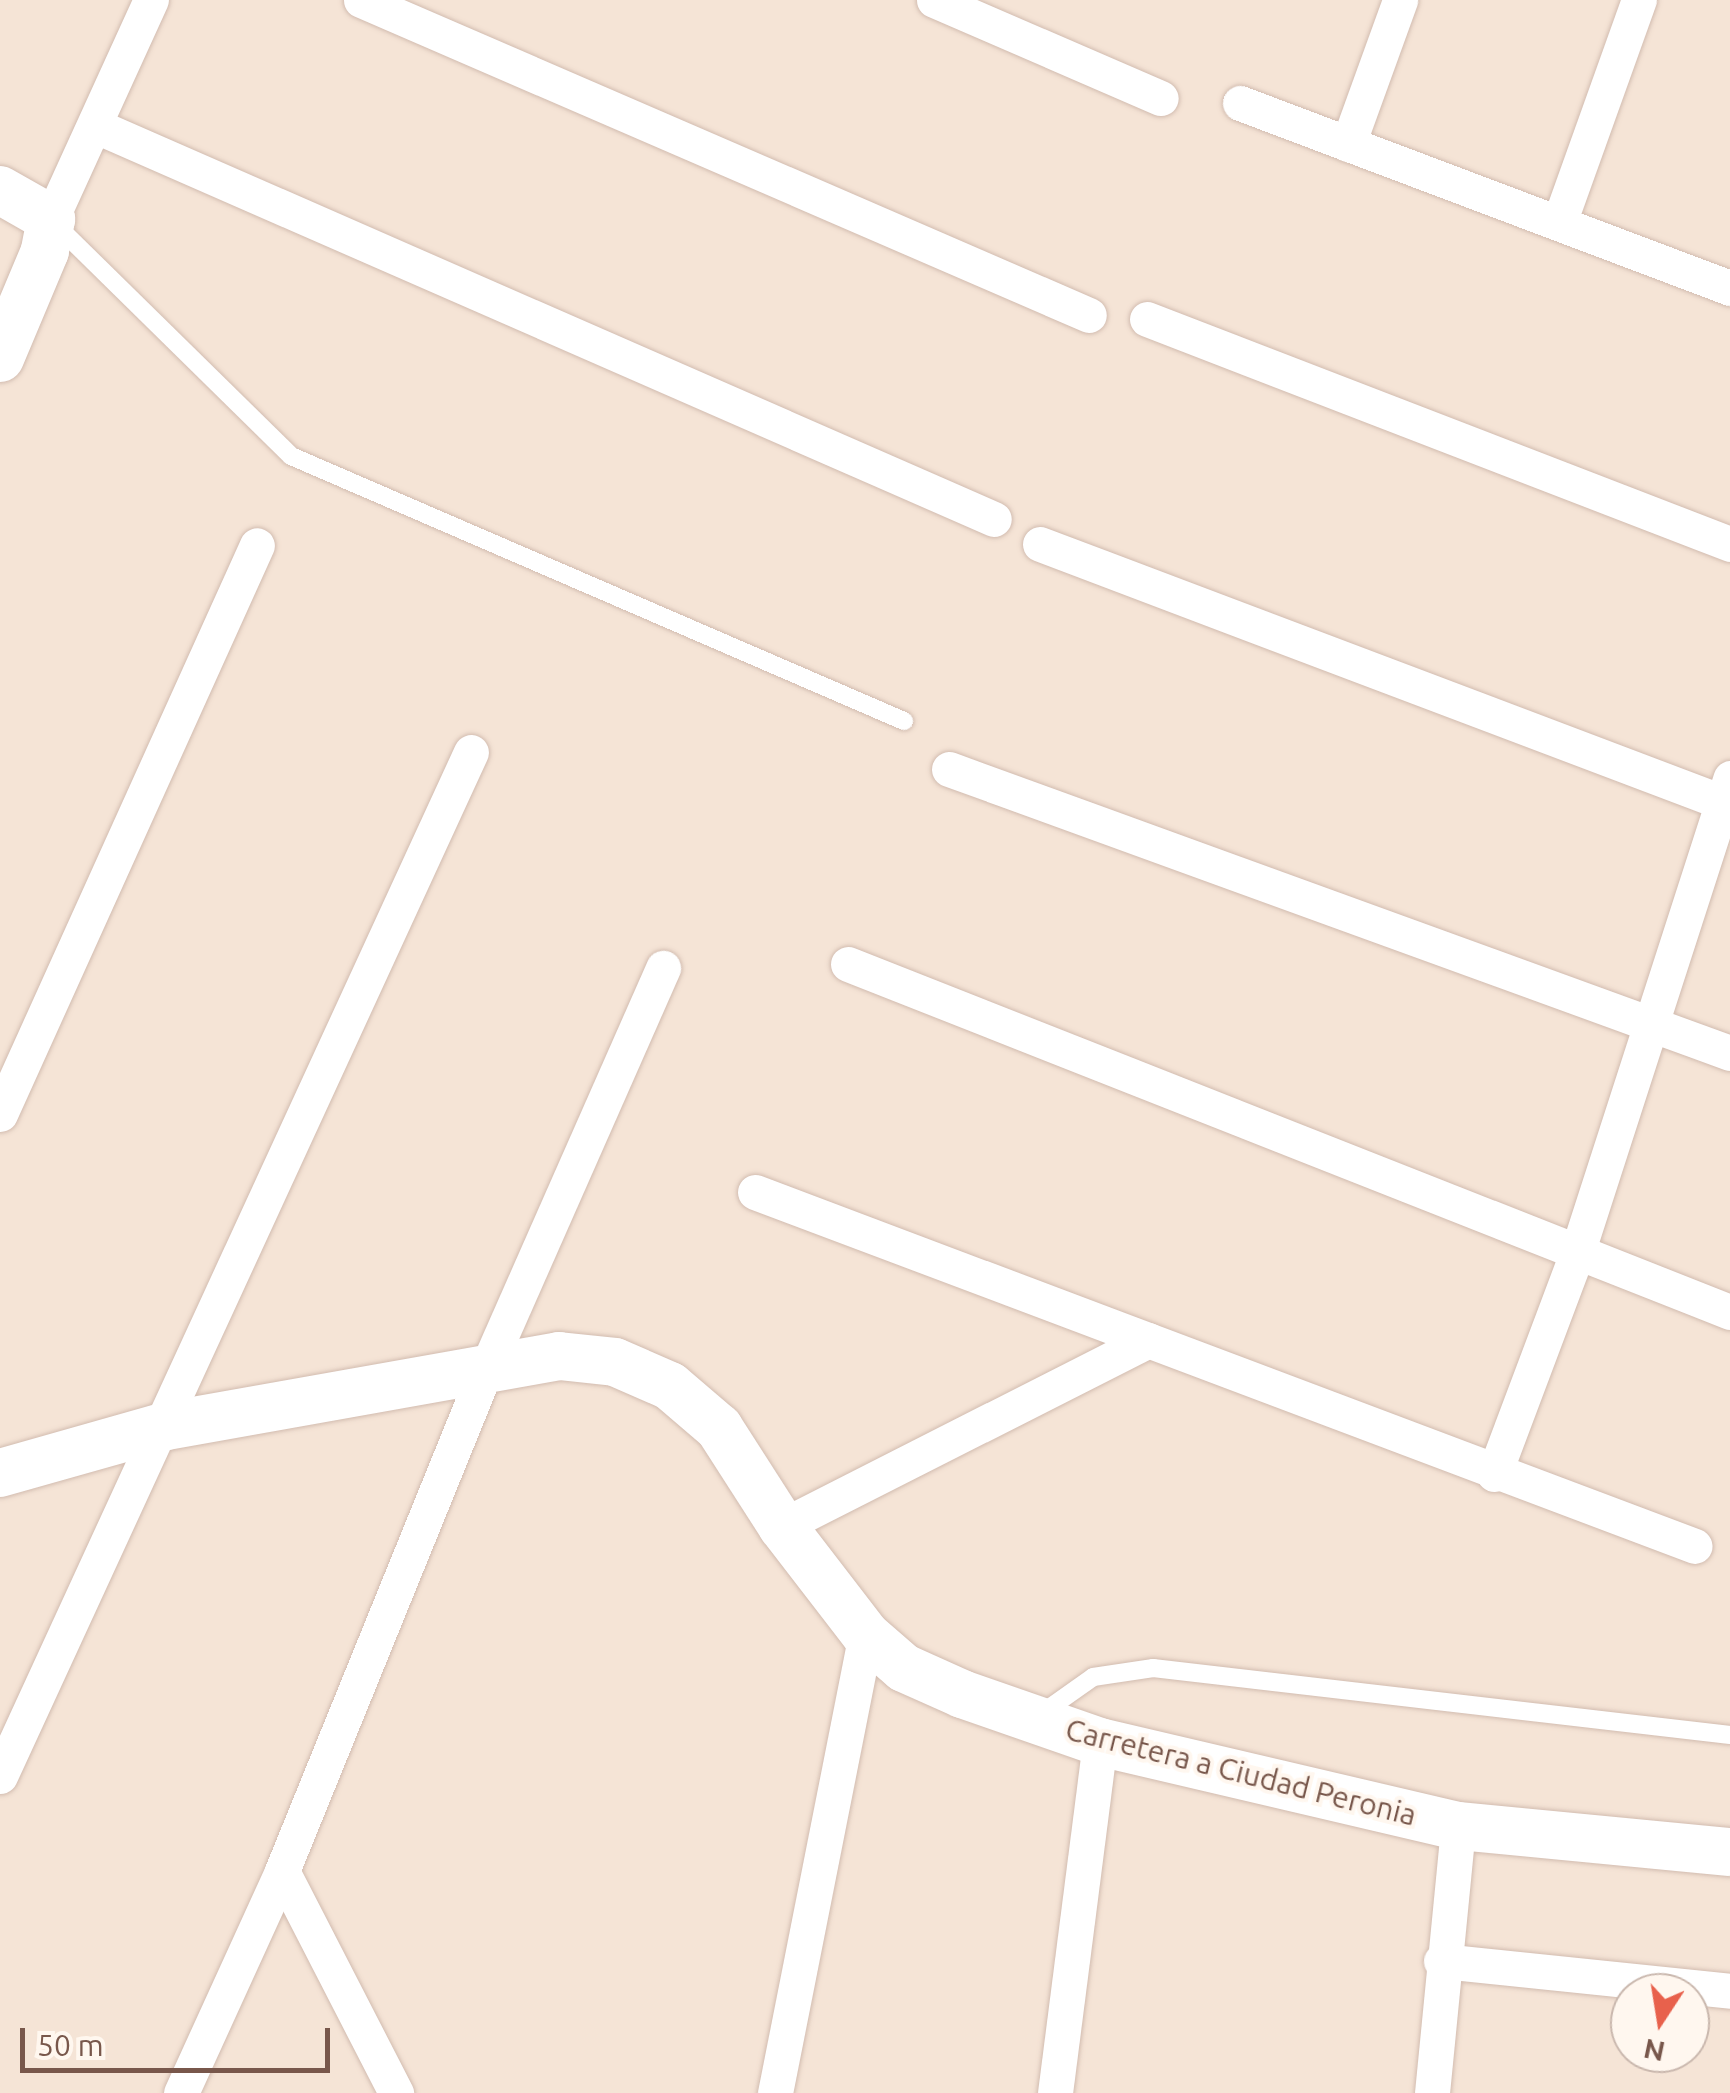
<!DOCTYPE html>
<html>
<head>
<meta charset="utf-8">
<style>
  body { margin:0 }
  #map { position:relative; width:1730px; height:2093px; overflow:hidden; background:#fdf3e8; font-family:Ubuntu,sans-serif }
  div>[style] { position:absolute }
  [style*='--x'] { left:calc(var(--x)*1px); top:calc(var(--y)*1px); width:calc(var(--w)*1px); rotate:calc(var(--a)*1deg) }
  .residential>* { inset:0; background:#f5e4d6 }
  .roads { filter:drop-shadow(0 0 2px #d2bcb0) drop-shadow(0 0 2px #d2bcb0) }
  .lane>* { height:18px; margin:-9px; padding:0 9px; transform-origin:9px; border-radius:9px; background:#fff }
  .street>* { height:35px; margin:-17.5px; padding:0 17.5px; transform-origin:17.5px; border-radius:17.5px; background:#fff }
  .secondary>* { height:48px; margin:-24px; padding:0 24px; transform-origin:24px; border-radius:24px; background:#fff }
  span { translate:-50% -50%; white-space:nowrap; text-align:center; line-height:1.15; -webkit-text-stroke:8px #fff7ef; paint-order:stroke }
  .street-label { font-size:30px; color:#78574b }
  .north { position:absolute; left:1610px; top:1973px; width:100px; height:100px; box-sizing:border-box; background:#fff7ef; border:2px solid #c9b7ad; border-radius:50%; rotate:192deg; font-size:28px; font-weight:700; line-height:40px; text-align:center; color:#78574b }
  .north::after { content:''; display:block; margin:auto; width:35px; height:45px; background:#e8614c; clip-path:polygon(50% 0,100% 100%,50% 72%,0 100%) }
  .scale { position:absolute; left:20px; top:2028px; width:310px; height:45px; box-sizing:border-box; border:5px solid #78574b; border-top:0; padding-left:12px; font-size:30px; line-height:35px; white-space:nowrap; color:#78574b; -webkit-text-stroke:8px #fff7ef; paint-order:stroke }
</style>
</head>
<body>
<div id="map">
  <div class="residential">
    <i style="clip-path:polygon(evenodd,0 0,1730px 0,1730px 2093px,0 2093px,0 0,1630px 1993px,1690px 1993px,1690px 2053px,1630px 2053px,1630px 1993px)"></i>
  </div>
  <div class="roads">
    <div class="lane">
      <i style="--x:54;--y:223;--w:332;--a:44.5"></i>
      <i style="--x:291;--y:456;--w:668;--a:23.38"></i>
      <i style="--x:1038;--y:1716;--w:67;--a:-35.3"></i>
      <i style="--x:1093;--y:1677;--w:61;--a:-8.5"></i>
      <i style="--x:1153;--y:1668;--w:581;--a:6.62"></i>
    </div>
    <div class="street">
      <i style="--x:361;--y:0;--w:793;--a:23.4"></i>
      <i style="--x:934;--y:0;--w:247;--a:23.4"></i>
      <i style="--x:1240;--y:103;--w:524;--a:20.68"></i>
      <i style="--x:96;--y:126;--w:980;--a:23.64"></i>
      <i style="--x:1348;--y:144;--w:153;--a:-70.1"></i>
      <i style="--x:51;--y:219;--w:241;--a:-65.5"></i>
      <i style="--x:1559;--y:223;--w:237;--a:-70.3"></i>
      <i style="--x:1147;--y:319;--w:625;--a:21.1"></i>
      <i style="--x:1040;--y:544;--w:738;--a:20.72"></i>
      <i style="--x:949;--y:769;--w:831;--a:19.98"></i>
      <i style="--x:848;--y:964;--w:948;--a:21.53"></i>
      <i style="--x:0;--y:1114;--w:624;--a:-65.69"></i>
      <i style="--x:755;--y:1192;--w:1004;--a:20.64"></i>
      <i style="--x:1494;--y:1474;--w:239;--a:-69.4"></i>
      <i style="--x:1578;--y:1250;--w:496;--a:-72.1"></i>
      <i style="--x:782;--y:1526;--w:411;--a:-26.9"></i>
      <i style="--x:0;--y:1776;--w:1127;--a:-65.3"></i>
      <i style="--x:282;--y:1871;--w:250;--a:62.8"></i>
      <i style="--x:1441;--y:1961;--w:291;--a:5.9"></i>
      <i style="--x:181;--y:2093;--w:244;--a:-65.5"></i>
      <i style="--x:282;--y:1871;--w:536;--a:-67.88"></i>
      <i style="--x:484;--y:1374;--w:444;--a:-66.2"></i>
      <i style="--x:775;--y:2093;--w:467;--a:-78.8"></i>
      <i style="--x:1055;--y:2093;--w:354;--a:-82.7"></i>
      <i style="--x:1432;--y:2093;--w:268;--a:-84.4"></i>
    </div>
    <div class="secondary">
      <i style="--x:0;--y:190;--w:59;--a:29.6"></i>
      <i style="--x:51;--y:219;--w:33;--a:101"></i>
      <i style="--x:45;--y:251;--w:116;--a:112.8"></i>
      <i style="--x:0;--y:1473;--w:173;--a:-15.8"></i>
      <i style="--x:166;--y:1426;--w:399;--a:-10.1"></i>
      <i style="--x:559;--y:1356;--w:56;--a:6.1"></i>
      <i style="--x:615;--y:1362;--w:60;--a:23.6"></i>
      <i style="--x:670;--y:1386;--w:65;--a:40.6"></i>
      <i style="--x:719;--y:1428;--w:117;--a:57.3"></i>
      <i style="--x:782;--y:1526;--w:138;--a:52.4"></i>
      <i style="--x:866;--y:1635;--w:50;--a:41"></i>
      <i style="--x:904;--y:1668;--w:64;--a:24.1"></i>
      <i style="--x:962;--y:1694;--w:146;--a:19.2"></i>
      <i style="--x:1100;--y:1742;--w:368;--a:13.2"></i>
      <i style="--x:1458;--y:1826;--w:273;--a:5.5"></i>
    </div>
  </div>
  <div class="street-label">
    <span style="left:1241px;top:1772px;rotate:14deg">Carretera a Ciudad Peronia</span>
  </div>
  <div class="north">N</div>
  <div class="scale">50 m</div>
</div>
</body>
</html>
